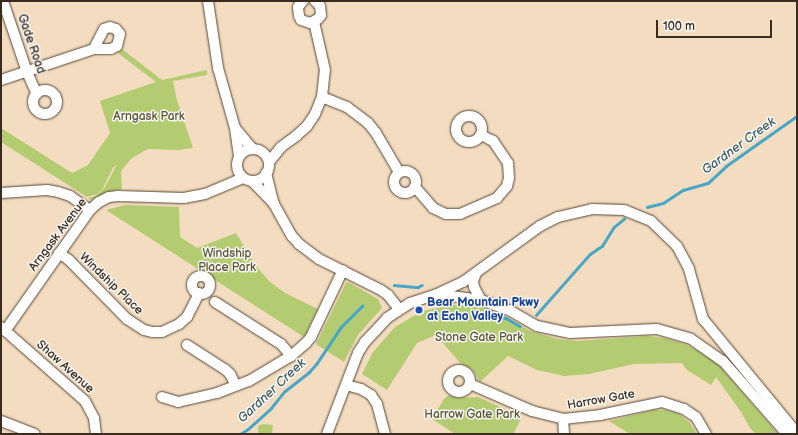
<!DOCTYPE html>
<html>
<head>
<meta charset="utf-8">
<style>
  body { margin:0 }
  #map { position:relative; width:798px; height:435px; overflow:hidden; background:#f3dcbf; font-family:"Balsamiq Sans",sans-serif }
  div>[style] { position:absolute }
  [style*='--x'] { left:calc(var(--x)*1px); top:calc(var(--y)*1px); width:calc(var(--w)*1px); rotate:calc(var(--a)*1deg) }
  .green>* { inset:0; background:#b4cc71 }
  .stream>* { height:2.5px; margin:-1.25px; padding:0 1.25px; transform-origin:1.25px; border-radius:1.25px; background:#47a7c6 }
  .roads { filter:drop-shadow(0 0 1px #574536) drop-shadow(0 0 1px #574536) }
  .minor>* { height:10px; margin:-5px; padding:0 5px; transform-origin:5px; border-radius:5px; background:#fff }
  .minor>.ring { margin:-5px; padding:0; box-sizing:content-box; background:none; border:10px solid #fff; border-radius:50% }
  .dots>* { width:11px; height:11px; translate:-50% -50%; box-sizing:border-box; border:2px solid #f6f6f2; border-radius:50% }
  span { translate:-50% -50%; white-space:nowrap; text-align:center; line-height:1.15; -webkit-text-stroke:3px #f6f6f2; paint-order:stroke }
  .street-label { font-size:12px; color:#3b2a1e }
  .park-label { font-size:12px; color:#595233 }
  .transit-label { font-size:12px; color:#164399; font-weight:700 }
  .left { translate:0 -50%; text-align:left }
  .water-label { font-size:13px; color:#405c61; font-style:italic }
  .frame { position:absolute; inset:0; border:2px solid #3b2a1e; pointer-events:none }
  .scale { position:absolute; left:656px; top:20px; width:116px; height:18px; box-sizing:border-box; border:2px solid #3b2a1e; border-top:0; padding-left:5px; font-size:12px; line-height:14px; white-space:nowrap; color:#3b2a1e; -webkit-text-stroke:3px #f6f6f2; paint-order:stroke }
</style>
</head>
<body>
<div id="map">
  <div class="green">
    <i style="clip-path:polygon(122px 49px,162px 80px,207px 70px,207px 75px,173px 81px,177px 100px,193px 148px,178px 150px,148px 149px,132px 158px,121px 171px,122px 189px,104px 193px,91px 200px,88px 198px,96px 196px,105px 187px,117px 164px,113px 168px,103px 188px,97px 194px,87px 197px,1px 142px,1px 128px,72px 173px,88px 165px,110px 133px,100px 101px,156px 82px,118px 53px)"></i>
    <i style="clip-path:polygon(125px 205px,179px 207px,180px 237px,197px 248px,236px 233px,256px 266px,269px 281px,285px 293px,318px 309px,304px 337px,106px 210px)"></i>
    <i style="clip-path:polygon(348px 282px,378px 299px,382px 308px,358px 335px,344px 362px,316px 344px,346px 283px)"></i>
    <i style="clip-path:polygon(453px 305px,469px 306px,486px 309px,502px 315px,530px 331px,558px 339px,577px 341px,648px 336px,664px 338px,685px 344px,706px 355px,719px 365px,778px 434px,756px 434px,750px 428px,741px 412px,716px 377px,711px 385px,687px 370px,682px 363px,634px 364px,589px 374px,564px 376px,537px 370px,508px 356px,480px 382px,472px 369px,461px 364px,436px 335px,417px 343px,387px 390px,362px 374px,373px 352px,395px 327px,422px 311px)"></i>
    <i style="clip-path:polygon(449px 395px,457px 398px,478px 397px,522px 417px,513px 434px,455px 434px,432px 419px,444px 399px)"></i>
    <i style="clip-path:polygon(654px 410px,666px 410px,679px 414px,690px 423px,697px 434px,630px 434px,609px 421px)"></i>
    <i style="clip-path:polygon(263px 424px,273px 425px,272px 434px,258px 434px,258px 426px)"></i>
  </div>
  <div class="stream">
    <i style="--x:647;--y:207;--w:16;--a:-14"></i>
    <i style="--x:663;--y:203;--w:24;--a:-33"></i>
    <i style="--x:683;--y:190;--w:26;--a:-16"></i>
    <i style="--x:708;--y:183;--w:25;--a:-43"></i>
    <i style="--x:726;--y:166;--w:87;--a:-35.2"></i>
    <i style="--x:394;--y:285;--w:24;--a:5"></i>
    <i style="--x:418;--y:287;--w:4;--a:-27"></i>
    <i style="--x:475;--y:312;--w:32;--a:11"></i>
    <i style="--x:506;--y:318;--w:16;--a:30"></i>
    <i style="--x:536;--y:315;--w:81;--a:-48.5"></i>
    <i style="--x:590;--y:254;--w:14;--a:-34"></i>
    <i style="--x:602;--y:246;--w:22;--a:-58"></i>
    <i style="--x:614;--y:227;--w:13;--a:-39"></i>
    <i style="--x:240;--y:434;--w:9;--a:-32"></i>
    <i style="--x:248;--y:429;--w:31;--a:-42"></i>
    <i style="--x:271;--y:408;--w:22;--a:-51"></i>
    <i style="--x:285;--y:391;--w:31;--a:-38"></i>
    <i style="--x:309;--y:372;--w:12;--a:-48"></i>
    <i style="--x:317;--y:363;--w:43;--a:-56.3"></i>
    <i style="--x:341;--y:327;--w:30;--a:-45"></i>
  </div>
  <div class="roads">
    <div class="minor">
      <i style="--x:3;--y:1;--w:75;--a:71.3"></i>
      <i style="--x:27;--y:72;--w:24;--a:66"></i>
      <i style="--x:208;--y:1;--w:68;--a:81.5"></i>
      <i style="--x:218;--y:68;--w:62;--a:74.2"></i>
      <i style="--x:235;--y:128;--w:27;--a:82"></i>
      <i style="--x:303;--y:1;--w:8;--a:130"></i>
      <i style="--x:298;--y:7;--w:9;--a:84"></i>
      <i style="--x:299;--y:16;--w:4;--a:63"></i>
      <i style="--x:301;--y:20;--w:9;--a:18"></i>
      <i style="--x:310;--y:23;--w:9;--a:-27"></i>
      <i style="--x:318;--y:19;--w:5;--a:-53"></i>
      <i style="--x:321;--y:15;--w:9;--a:-96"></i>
      <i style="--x:320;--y:6;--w:7;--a:-135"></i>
      <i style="--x:1;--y:80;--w:98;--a:-18.4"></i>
      <i style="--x:94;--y:49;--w:17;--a:0"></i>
      <i style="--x:111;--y:49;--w:7;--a:-27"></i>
      <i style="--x:117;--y:46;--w:12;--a:-76"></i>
      <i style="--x:120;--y:34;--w:6;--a:-129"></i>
      <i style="--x:116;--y:29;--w:6;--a:-162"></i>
      <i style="--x:110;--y:27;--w:6;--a:162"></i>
      <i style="--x:104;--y:29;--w:22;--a:117"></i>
      <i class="ring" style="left:33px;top:90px;width:14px;height:14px"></i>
      <i style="--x:322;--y:97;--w:27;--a:22"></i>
      <i style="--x:347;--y:107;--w:26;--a:37"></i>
      <i style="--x:368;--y:123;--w:13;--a:51"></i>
      <i style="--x:376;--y:133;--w:45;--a:59.5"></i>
      <i class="ring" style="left:456px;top:116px;width:16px;height:16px"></i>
      <i style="--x:235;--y:128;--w:26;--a:50"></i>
      <i class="ring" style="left:237px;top:149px;width:22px;height:22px"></i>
      <i style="--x:269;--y:162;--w:19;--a:-51"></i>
      <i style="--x:281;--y:147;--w:19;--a:-36"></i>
      <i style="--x:296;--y:136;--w:15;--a:-42"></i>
      <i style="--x:307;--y:126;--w:14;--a:-56"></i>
      <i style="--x:315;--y:114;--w:18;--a:-68"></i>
      <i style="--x:322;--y:97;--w:27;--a:-84"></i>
      <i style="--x:325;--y:70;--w:49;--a:-102.9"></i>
      <i class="ring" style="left:394px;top:171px;width:12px;height:12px"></i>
      <i style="--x:266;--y:173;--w:32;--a:76"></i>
      <i style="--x:274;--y:204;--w:37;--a:61"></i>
      <i style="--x:292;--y:236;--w:11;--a:49"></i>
      <i style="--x:299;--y:244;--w:25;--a:37"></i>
      <i style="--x:319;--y:259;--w:69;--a:26.6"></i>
      <i style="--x:381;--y:290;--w:9;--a:36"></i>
      <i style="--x:388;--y:295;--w:18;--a:52"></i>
      <i style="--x:253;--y:182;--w:30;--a:46"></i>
      <i style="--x:415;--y:187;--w:28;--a:49"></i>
      <i style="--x:433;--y:208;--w:14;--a:25"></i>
      <i style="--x:446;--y:214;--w:14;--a:0"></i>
      <i style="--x:460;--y:214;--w:40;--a:-23.4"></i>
      <i style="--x:497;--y:198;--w:16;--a:-50"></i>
      <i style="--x:507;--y:186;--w:8;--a:-76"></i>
      <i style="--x:509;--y:178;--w:15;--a:-94"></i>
      <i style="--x:508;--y:163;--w:27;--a:-124"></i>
      <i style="--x:493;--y:141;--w:13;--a:-153"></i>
      <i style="--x:1;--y:193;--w:46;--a:-3.7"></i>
      <i style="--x:47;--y:190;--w:11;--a:10"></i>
      <i style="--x:58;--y:192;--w:13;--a:18"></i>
      <i style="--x:70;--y:196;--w:24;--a:35"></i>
      <i style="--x:59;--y:253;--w:12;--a:35"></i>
      <i style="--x:69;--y:260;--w:83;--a:45.5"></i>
      <i style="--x:127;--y:319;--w:20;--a:33"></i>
      <i style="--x:144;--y:330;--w:8;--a:14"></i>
      <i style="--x:152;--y:332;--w:10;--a:0"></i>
      <i style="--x:162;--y:332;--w:19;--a:-25"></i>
      <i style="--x:179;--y:324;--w:11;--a:-41"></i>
      <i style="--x:187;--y:317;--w:27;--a:-63"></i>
      <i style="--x:476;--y:273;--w:9;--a:111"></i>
      <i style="--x:473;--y:281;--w:6;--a:81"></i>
      <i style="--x:474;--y:287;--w:15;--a:62"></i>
      <i class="ring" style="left:192px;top:276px;width:8px;height:8px"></i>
      <i style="--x:437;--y:294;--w:44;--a:7.8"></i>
      <i style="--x:481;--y:300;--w:30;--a:20"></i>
      <i style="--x:509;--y:310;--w:32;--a:30"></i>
      <i style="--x:537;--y:326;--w:34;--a:12"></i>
      <i style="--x:570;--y:333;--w:87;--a:-2.6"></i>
      <i style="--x:657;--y:329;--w:35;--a:16"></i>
      <i style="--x:691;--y:339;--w:39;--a:35"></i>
      <i style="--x:723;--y:361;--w:97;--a:48.8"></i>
      <i style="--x:215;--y:302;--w:78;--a:32.5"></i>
      <i style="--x:281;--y:344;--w:16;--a:50"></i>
      <i style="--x:1;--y:327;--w:112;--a:41.4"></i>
      <i style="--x:85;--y:401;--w:19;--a:62"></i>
      <i style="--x:94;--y:418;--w:16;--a:83"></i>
      <i style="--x:5;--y:331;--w:148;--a:-54.9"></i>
      <i style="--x:90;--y:210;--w:12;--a:-42"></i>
      <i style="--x:99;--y:202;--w:11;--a:-27"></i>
      <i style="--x:109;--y:197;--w:9;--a:-6"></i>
      <i style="--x:118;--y:196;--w:66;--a:1.7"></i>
      <i style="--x:184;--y:198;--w:21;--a:-11"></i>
      <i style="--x:205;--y:194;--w:41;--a:-22.8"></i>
      <i style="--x:187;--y:345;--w:46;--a:32.7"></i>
      <i style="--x:226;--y:370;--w:6;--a:45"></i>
      <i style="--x:230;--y:374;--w:13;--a:63"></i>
      <i class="ring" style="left:448px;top:370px;width:12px;height:12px"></i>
      <i style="--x:470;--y:384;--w:68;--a:23.5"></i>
      <i style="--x:532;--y:411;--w:32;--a:14"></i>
      <i style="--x:563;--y:419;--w:37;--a:-6"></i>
      <i style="--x:600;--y:415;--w:63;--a:-11.8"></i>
      <i style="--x:662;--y:402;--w:23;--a:18"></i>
      <i style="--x:684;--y:409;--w:14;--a:34"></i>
      <i style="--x:696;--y:417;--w:20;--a:60"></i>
      <i style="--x:346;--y:385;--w:16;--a:15"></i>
      <i style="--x:361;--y:389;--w:12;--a:31"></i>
      <i style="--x:371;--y:395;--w:11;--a:56"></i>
      <i style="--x:377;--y:404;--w:31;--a:75"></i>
      <i style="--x:162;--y:397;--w:17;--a:17"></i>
      <i style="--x:178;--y:402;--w:40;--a:-13"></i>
      <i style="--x:217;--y:393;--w:34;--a:-21"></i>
      <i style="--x:249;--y:381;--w:49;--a:-30.8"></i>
      <i style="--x:291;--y:356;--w:20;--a:-41"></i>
      <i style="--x:306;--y:343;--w:8;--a:-50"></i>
      <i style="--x:311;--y:337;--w:74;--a:-64.5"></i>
      <i style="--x:563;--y:419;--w:15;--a:86"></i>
      <i style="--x:1;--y:421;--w:36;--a:21"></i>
      <i style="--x:327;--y:434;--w:87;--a:-69.1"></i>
      <i style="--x:358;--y:353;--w:13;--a:-58"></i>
      <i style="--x:365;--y:342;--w:33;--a:-47"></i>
      <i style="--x:387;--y:318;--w:27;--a:-33"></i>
      <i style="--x:410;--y:303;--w:28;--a:-18"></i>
      <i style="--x:437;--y:294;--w:29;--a:-25"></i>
      <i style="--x:463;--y:282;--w:95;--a:-36"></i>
      <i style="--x:540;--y:226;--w:20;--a:-27"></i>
      <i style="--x:558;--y:217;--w:35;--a:-13"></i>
      <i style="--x:592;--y:209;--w:32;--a:2"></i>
      <i style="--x:624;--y:210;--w:29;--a:22"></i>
      <i style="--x:651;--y:221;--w:36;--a:44"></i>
      <i style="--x:677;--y:246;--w:26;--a:62"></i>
      <i style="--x:689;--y:269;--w:52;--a:74.4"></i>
      <i style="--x:703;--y:319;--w:148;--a:50.5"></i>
    </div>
  </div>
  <div class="dots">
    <i style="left:419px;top:310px;background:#1a4fb4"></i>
  </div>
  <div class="street-label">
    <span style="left:31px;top:44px;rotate:71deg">Gade Road</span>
    <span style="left:58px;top:235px;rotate:-53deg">Arngask Avenue</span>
    <span style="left:111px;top:284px;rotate:44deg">Windship Place</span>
    <span style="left:65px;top:367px;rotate:42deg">Shaw Avenue</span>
    <span style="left:601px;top:400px;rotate:-10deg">Harrow Gate</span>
  </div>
  <div class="park-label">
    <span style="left:149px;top:117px">Arngask Park</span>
    <span style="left:227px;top:261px">Windship<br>Place Park</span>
    <span style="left:479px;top:338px">Stone Gate Park</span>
    <span style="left:472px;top:415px">Harrow Gate Park</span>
  </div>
  <div class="transit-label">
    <span class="left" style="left:427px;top:310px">Bear Mountain Pkwy<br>at Echo Valley</span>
  </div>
  <div class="water-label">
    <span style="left:739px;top:146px;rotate:-36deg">Gardner Creek</span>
    <span style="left:272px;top:391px;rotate:-43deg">Gardner Creek</span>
  </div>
  <div class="frame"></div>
  <div class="scale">100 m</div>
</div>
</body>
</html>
